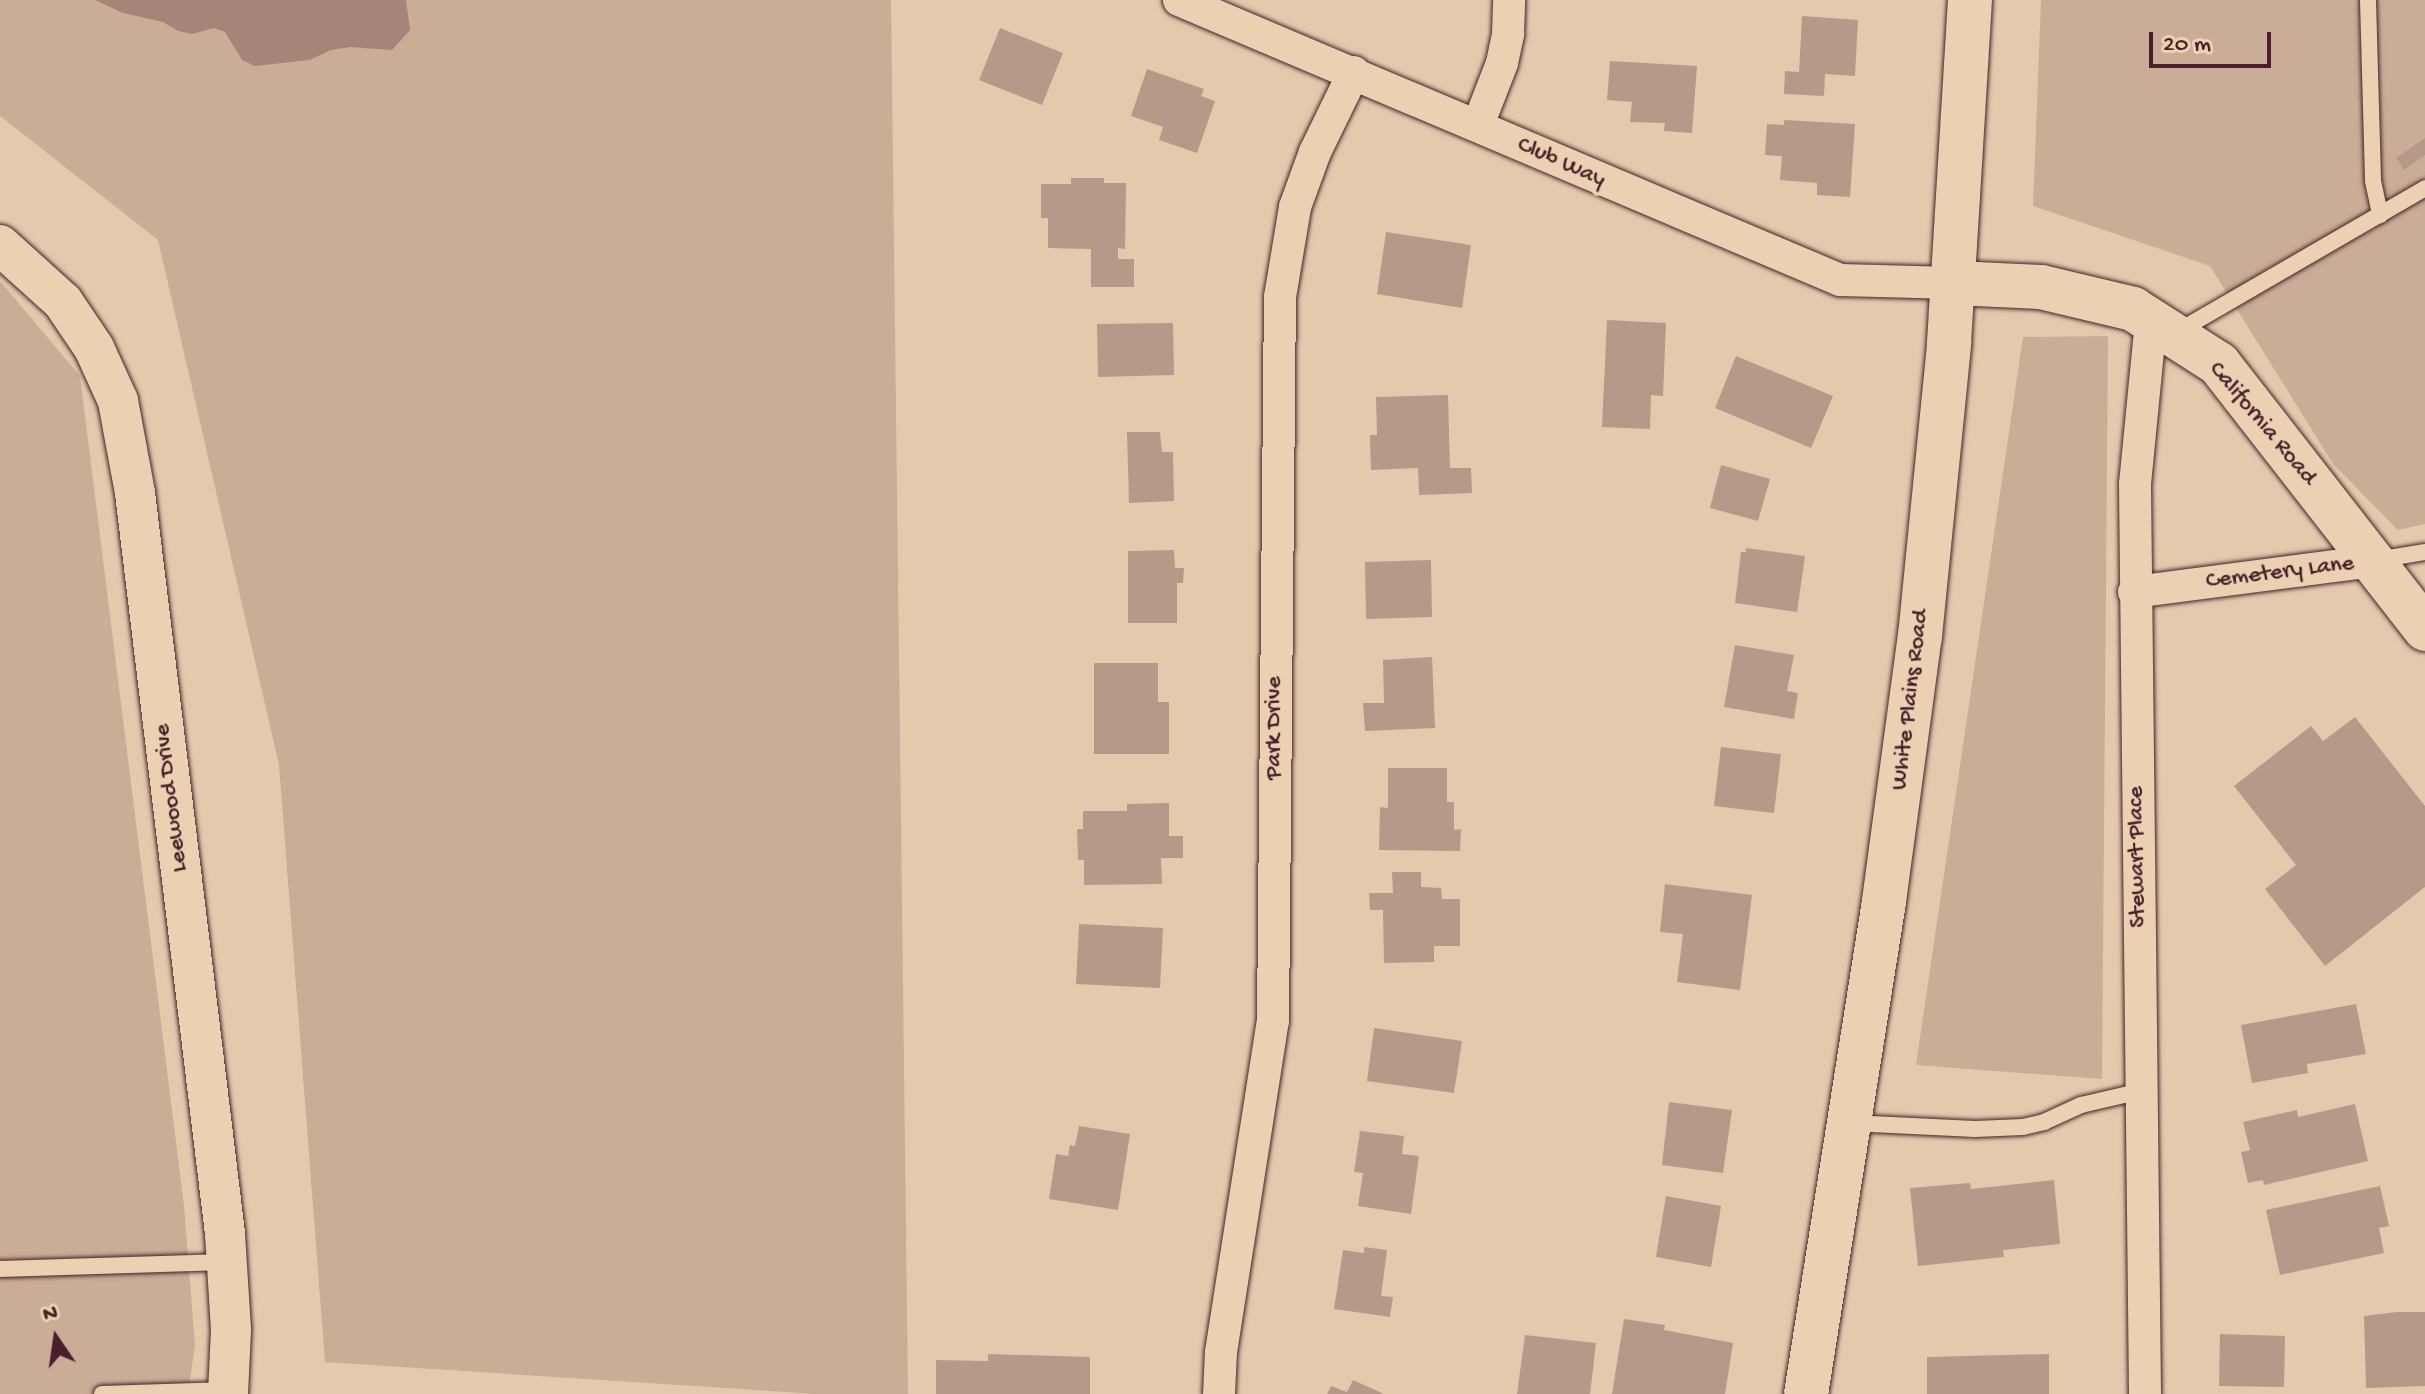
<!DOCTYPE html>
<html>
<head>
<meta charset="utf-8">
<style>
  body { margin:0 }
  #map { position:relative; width:2425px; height:1394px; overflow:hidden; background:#e3caad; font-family:"Gochi Hand",sans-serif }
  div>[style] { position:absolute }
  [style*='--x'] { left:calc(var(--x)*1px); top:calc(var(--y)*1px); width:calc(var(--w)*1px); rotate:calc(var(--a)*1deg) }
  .green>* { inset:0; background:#caad97 }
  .water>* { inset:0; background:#a48578 }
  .building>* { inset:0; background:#b79989 }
  .roads { filter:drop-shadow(0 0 2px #4a1f2b) drop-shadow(0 0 2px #4a1f2b) }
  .service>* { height:16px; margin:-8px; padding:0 8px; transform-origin:8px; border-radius:8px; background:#e9d1b2 }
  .minor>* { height:32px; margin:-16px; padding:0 16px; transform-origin:16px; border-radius:16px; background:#e9d1b2 }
  .tertiary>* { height:40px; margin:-20px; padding:0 20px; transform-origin:20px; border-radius:20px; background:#e9d1b2 }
  .secondary>* { height:44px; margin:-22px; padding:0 22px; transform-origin:22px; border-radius:22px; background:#e9d1b2 }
  .primary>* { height:44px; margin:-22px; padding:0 22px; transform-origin:22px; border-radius:22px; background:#e9d1b2 }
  span { translate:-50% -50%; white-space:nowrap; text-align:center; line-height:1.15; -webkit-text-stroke:8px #e9d1b2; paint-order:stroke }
  .street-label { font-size:24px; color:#4a1f2b }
  .north { position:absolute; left:16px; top:1298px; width:80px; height:80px; -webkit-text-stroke:6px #e9d1b2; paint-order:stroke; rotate:347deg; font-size:22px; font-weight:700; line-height:32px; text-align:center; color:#4a1f2b }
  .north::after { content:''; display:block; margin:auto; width:28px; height:36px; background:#4a1f2b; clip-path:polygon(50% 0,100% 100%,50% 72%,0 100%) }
  .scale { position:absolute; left:2149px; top:32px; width:122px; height:36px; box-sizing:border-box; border:4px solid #4a1f2b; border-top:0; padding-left:10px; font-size:24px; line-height:28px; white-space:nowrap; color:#4a1f2b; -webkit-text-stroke:6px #e9d1b2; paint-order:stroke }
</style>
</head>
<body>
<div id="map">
  <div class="green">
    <i style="clip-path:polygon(0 0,891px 0,908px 1394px,816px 1394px,325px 1362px,279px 765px,158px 240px,0 116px)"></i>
    <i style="clip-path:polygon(2041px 0,2425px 0,2425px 524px,2398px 530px,2333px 464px,2210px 266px,2033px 206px)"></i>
    <i style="clip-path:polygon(0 281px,80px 376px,184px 1206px,195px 1345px,188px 1394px,0 1394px)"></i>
    <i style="clip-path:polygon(2108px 336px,2102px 1079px,1916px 1065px,2023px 337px)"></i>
  </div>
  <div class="water">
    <i style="clip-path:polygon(95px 0,406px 0,410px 30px,392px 50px,350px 47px,331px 50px,310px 60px,255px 66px,242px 60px,225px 32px,214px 28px,192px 34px,178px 31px,163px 22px,123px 13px)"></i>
  </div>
  <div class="building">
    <i style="clip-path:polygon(1802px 16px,1858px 20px,1855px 76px,1825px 74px,1824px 96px,1784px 94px,1785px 71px,1799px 72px)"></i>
    <i style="clip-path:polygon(1000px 28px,1063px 53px,1042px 105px,979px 80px)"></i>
    <i style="clip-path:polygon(1610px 61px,1697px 66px,1692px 133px,1664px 131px,1665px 123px,1630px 122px,1632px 102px,1607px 100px)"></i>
    <i style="clip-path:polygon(1147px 69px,1204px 89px,1201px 96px,1215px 101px,1197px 153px,1159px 140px,1163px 127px,1131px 116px)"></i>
    <i style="clip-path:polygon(1784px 120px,1855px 124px,1850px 197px,1817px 195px,1817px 183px,1780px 180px,1782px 156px,1765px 155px,1767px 124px,1784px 125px)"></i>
    <i style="clip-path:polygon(2425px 138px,2425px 155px,2404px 170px,2396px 158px)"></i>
    <i style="clip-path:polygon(1071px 178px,1104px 178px,1104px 183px,1126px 183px,1125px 249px,1118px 248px,1118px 259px,1134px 259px,1134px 287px,1091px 287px,1091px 249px,1048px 248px,1048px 218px,1041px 218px,1041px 184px,1071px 184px)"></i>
    <i style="clip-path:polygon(1386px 232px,1471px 245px,1462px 308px,1377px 294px)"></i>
    <i style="clip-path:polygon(1607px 320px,1666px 323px,1663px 396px,1651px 395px,1650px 429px,1602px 427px)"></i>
    <i style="clip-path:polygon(1173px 323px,1174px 375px,1098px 377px,1097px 324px)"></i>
    <i style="clip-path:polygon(1736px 356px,1833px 396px,1811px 448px,1715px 408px)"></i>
    <i style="clip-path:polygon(1448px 395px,1450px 468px,1471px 468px,1472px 493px,1419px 495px,1418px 468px,1371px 470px,1370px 435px,1377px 435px,1376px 397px)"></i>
    <i style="clip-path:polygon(1127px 432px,1160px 432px,1162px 452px,1173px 452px,1174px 501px,1129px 503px)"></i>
    <i style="clip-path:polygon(1721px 465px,1770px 479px,1758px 521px,1710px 508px)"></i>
    <i style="clip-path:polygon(1746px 548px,1805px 556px,1797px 612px,1735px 603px,1741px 552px,1746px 552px)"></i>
    <i style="clip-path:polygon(1174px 550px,1175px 568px,1184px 568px,1183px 583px,1177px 583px,1177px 623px,1128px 623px,1128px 551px)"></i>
    <i style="clip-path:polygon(1431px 560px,1432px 617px,1366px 619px,1365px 562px)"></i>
    <i style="clip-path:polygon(1735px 645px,1794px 655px,1787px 691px,1798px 693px,1794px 719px,1724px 707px)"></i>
    <i style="clip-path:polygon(1432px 657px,1435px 728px,1365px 731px,1363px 703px,1384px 703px,1383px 660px)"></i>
    <i style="clip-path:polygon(1094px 663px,1158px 663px,1158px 702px,1169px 702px,1169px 754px,1094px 754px)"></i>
    <i style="clip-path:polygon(2355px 717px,2425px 806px,2425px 887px,2325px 966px,2265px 889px,2296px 865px,2234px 786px,2311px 726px,2323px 741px)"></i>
    <i style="clip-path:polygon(1721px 747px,1781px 754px,1774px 813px,1714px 806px)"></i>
    <i style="clip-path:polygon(1388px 768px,1447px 768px,1447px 802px,1454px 802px,1454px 830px,1461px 829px,1460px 851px,1379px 850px,1380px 807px,1388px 808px)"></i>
    <i style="clip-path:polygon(1169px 803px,1169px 836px,1183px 836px,1183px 858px,1161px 858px,1162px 884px,1084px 885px,1084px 860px,1078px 860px,1077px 829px,1083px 829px,1083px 811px,1127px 811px,1127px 804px)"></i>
    <i style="clip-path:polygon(1392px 872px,1421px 872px,1421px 887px,1441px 888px,1442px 899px,1460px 899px,1460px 946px,1434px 946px,1434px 962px,1384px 963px,1383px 910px,1370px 910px,1369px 893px,1393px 893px)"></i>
    <i style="clip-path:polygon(1665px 884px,1752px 895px,1740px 990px,1677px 982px,1683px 934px,1660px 932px)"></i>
    <i style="clip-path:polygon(1079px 924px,1163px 928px,1160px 988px,1076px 984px)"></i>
    <i style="clip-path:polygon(2356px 1004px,2366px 1054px,2307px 1064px,2308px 1073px,2252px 1083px,2241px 1025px)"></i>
    <i style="clip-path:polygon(1374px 1028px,1462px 1041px,1454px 1093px,1367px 1081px)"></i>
    <i style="clip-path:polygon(1669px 1102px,1732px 1110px,1723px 1173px,1662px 1165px)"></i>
    <i style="clip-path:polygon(2355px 1104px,2368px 1161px,2264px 1185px,2263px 1180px,2248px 1183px,2241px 1152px,2250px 1150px,2243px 1122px,2297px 1110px,2298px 1117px)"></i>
    <i style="clip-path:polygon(1079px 1126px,1130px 1134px,1118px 1210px,1049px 1199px,1056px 1154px,1068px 1156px,1070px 1145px,1075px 1146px)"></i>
    <i style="clip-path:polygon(1360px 1131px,1404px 1136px,1402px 1154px,1419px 1156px,1411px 1214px,1358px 1206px,1363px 1173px,1354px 1172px)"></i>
    <i style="clip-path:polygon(2054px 1180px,2060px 1244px,2003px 1250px,2004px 1257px,1918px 1266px,1910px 1188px,1970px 1183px,1971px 1189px)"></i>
    <i style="clip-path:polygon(2380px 1186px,2389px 1226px,2379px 1228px,2384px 1253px,2280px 1275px,2266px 1210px)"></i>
    <i style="clip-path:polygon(1666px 1196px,1721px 1206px,1711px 1267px,1656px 1257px)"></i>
    <i style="clip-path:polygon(1364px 1247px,1387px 1250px,1381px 1296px,1393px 1297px,1390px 1317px,1334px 1309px,1343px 1250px,1364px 1253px)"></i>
    <i style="clip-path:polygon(2397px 1312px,2425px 1312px,2425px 1386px,2366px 1388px,2364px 1316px)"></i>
    <i style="clip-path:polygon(1624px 1319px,1665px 1325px,1664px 1330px,1733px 1343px,1725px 1394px,1612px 1394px)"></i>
    <i style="clip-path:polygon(2220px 1334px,2285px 1336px,2284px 1387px,2219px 1386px)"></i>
    <i style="clip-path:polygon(1525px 1335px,1596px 1343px,1590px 1394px,1517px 1394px)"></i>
    <i style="clip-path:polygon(988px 1354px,1090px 1357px,1090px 1394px,936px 1394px,936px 1360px,988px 1361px)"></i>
    <i style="clip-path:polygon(2049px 1354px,2049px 1394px,1927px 1394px,1927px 1357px)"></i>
    <i style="clip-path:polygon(1353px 1380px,1384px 1394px,1327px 1394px,1331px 1386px,1347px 1392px)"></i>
  </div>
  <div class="roads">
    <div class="service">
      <i style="--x:2368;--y:0;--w:181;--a:88.4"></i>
      <i style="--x:2373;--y:181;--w:35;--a:78"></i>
      <i style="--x:2177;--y:332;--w:287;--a:-30.1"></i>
      <i style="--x:2377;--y:560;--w:49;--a:-9.5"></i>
      <i style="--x:1850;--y:1123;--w:125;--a:2.7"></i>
      <i style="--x:1975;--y:1129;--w:48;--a:-2.4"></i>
      <i style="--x:2023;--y:1127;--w:22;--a:-13"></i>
      <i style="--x:2044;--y:1122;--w:41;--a:-24.7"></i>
      <i style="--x:2081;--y:1105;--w:62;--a:-13.1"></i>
      <i style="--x:0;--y:1269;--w:226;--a:-1.8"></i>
      <i style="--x:102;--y:1394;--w:126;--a:-1.8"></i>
    </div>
    <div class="minor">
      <i style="--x:1179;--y:0;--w:718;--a:22.96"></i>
      <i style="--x:1840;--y:280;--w:114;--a:1.5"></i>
      <i style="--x:1478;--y:125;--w:66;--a:-68.8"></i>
      <i style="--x:1502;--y:63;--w:30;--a:-78"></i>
      <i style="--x:1508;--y:34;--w:34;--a:-88"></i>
      <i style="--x:2134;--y:592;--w:240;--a:-7.4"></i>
      <i style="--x:1219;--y:1394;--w:42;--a:-87.3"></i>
      <i style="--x:1221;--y:1352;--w:335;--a:-81.1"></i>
      <i style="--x:1273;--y:1021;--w:724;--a:-89.45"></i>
      <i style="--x:1280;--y:297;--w:91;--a:-80.5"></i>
      <i style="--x:1295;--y:207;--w:59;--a:-70"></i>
      <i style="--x:1315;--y:152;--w:89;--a:-64"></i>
      <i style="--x:2145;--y:1394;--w:910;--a:-90.63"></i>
      <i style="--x:2135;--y:484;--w:163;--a:-84.4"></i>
    </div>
    <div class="tertiary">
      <i style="--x:0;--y:245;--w:85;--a:42.1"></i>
      <i style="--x:63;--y:302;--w:55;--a:56"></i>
      <i style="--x:94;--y:348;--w:58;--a:65.6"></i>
      <i style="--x:118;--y:401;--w:94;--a:79.5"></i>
      <i style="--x:135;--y:493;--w:746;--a:83.07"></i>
      <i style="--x:225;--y:1234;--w:96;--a:86.4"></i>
      <i style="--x:231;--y:1330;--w:64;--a:92.7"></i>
    </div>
    <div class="secondary">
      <i style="--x:1954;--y:283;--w:87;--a:2.6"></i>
      <i style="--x:2041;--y:287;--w:95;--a:13.4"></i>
      <i style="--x:2133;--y:309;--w:102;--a:32.6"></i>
      <i style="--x:2219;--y:364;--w:336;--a:52.1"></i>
    </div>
    <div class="primary">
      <i style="--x:1806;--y:1394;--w:499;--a:-81"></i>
      <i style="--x:1884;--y:901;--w:267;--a:-82.3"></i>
      <i style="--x:1920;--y:636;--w:294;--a:-84.3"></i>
      <i style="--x:1949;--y:343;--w:344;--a:-86.5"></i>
    </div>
  </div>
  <div class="street-label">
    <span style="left:1561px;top:163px;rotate:24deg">Club Way</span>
    <span style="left:2262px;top:424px;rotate:50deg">California Road</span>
    <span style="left:2280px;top:573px;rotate:-7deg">Cemetery Lane</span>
    <span style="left:1911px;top:700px;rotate:-83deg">White Plains Road</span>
    <span style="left:1275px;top:728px;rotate:-90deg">Park Drive</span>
    <span style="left:172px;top:798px;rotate:-97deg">Leewood Drive</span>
    <span style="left:2138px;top:857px;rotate:-91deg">Stewart Place</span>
  </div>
  <div class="north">N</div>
  <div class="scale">20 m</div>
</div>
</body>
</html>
